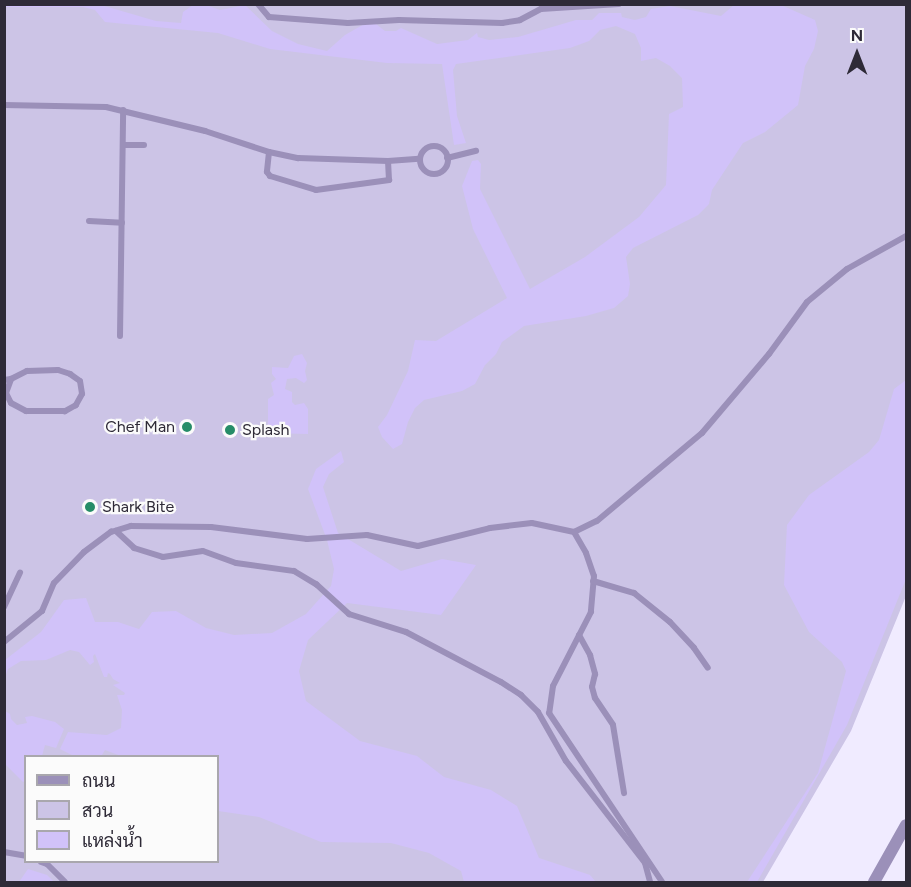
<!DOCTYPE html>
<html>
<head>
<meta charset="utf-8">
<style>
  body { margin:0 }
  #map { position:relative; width:911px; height:887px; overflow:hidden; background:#f0ebff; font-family:Figtree,Sarabun,sans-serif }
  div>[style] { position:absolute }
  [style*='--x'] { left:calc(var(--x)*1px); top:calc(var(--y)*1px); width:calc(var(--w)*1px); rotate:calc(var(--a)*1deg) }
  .green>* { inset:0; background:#ccc4e6 }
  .water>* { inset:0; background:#d1c2f9 }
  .lane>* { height:6px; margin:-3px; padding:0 3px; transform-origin:3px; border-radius:3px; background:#9b90b9 }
  .lane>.ring { margin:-3px; padding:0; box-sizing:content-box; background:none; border:6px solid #9b90b9; border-radius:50% }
  .street>* { height:12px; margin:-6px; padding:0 6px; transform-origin:6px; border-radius:6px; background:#9b90b9 }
  .dots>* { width:16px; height:16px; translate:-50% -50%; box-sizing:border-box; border:3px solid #fbfbfb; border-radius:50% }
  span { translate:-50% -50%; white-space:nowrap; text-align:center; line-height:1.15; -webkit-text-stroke:4.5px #fbfbfb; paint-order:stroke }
  .poi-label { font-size:16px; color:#2e2a37 }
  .right { translate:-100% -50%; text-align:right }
  .left { translate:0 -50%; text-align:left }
  .frame { position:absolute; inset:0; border:6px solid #2e2a37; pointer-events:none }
  .legend { position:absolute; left:24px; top:755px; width:195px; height:108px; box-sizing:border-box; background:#fbfbfb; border:2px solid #a9a7ad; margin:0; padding:8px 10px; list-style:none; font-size:18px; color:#2e2a37 }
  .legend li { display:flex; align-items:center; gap:12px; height:30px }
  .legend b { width:30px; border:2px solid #a9a7ad }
  .north { position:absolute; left:827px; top:24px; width:60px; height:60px; -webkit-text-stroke:4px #fbfbfb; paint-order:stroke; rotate:0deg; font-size:16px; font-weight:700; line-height:24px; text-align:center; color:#2e2a37 }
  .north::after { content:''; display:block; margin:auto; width:21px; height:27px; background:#2e2a37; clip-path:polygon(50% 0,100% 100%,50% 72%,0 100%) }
</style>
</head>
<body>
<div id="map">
  <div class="green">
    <i style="clip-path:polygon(evenodd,5px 5px,906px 5px,906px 596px,851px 731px,763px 882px,5px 882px,5px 5px,26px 756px,218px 756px,218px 862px,26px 862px,26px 756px)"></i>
  </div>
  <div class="water">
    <i style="clip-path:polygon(4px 5px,101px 5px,156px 21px,181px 23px,183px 12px,193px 5px,206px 5px,220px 10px,245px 5px,272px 31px,298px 44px,327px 51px,345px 35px,366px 23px,376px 24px,385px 31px,396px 31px,401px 28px,437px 44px,468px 40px,477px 33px,478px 37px,489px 40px,518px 37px,576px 20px,592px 20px,599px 13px,621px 13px,622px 17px,635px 20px,646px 17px,651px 9px,670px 6px,721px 16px,734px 5px,781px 5px,815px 20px,818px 31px,814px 49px,805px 66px,798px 105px,765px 132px,743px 143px,712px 190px,709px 204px,698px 215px,633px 248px,626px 257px,630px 284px,628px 296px,614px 308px,586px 316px,524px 326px,502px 342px,496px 354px,485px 365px,475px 384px,462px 391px,424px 400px,415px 408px,408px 422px,402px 444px,393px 449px,382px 437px,378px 427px,387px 415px,408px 371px,415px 340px,436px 341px,507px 298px,473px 229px,462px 186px,472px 161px,478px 160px,481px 164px,480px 189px,530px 289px,585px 257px,639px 217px,666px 185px,669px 114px,683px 107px,682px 78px,670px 66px,656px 58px,641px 61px,641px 48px,635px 34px,616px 26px,600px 30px,589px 41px,570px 48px,456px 64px,453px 70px,457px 116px,466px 143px,454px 145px,442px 64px,387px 63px,270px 49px,218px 33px,105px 22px,95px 10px,83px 7px,5px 7px)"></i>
    <i style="clip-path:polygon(302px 354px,307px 363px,305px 371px,307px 380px,304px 383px,296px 378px,287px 379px,285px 389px,292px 392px,292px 402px,295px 405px,304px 403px,308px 409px,308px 434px,268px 433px,268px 399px,274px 395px,271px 383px,276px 379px,272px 374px,272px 367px,288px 368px,294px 356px)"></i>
    <i style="clip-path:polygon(906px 380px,906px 579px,847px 725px,757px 882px,747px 882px,818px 773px,846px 671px,842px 662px,809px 632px,784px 585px,787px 525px,809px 495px,869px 452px,879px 440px,894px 389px)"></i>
    <i style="clip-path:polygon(341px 451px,344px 462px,329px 474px,323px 487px,338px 533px,401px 571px,442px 559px,476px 565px,441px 615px,347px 603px,308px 640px,299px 671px,306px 701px,360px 741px,417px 756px,444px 777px,491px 790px,517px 806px,539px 858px,590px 875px,596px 882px,464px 882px,461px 871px,429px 853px,391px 843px,321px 842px,259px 817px,218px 811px,218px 756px,121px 756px,105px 750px,102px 755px,89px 756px,72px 755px,60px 749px,68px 732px,107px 735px,121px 728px,122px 710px,117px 695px,124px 695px,125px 693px,113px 685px,120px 683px,113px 679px,110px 674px,108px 673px,107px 677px,104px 677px,95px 654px,93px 656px,94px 662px,90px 665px,79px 652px,70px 650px,46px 660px,21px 661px,8px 669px,5px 677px,5px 660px,41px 632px,64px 600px,86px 598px,95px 622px,118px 622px,139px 629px,152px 612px,176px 611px,206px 628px,234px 635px,272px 633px,306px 614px,331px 586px,334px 569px,327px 540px,308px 489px,316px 469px)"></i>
    <i style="clip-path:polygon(5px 711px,10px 714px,11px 719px,17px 725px,27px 723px,25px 717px,32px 716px,55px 722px,64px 729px,56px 748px,45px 745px,42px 756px,26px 756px,25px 781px,23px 782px,5px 764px)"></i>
    <i style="clip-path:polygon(28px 869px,47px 875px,54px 882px,19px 882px)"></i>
  </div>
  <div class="lane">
    <i style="--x:258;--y:4;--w:17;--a:50"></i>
    <i style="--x:269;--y:17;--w:79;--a:4.3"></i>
    <i style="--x:348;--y:23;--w:51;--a:-3.4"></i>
    <i style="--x:399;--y:20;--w:103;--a:1.7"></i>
    <i style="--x:502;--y:23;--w:18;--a:-9"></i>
    <i style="--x:520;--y:20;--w:24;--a:-28"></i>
    <i style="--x:541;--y:9;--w:78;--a:-3.7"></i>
    <i style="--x:4;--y:105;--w:102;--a:1.1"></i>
    <i style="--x:106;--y:107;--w:102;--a:13.6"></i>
    <i style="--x:205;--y:131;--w:67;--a:18.2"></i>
    <i style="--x:269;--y:152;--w:30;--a:12"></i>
    <i style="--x:298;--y:158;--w:90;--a:1.9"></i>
    <i style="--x:388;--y:161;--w:31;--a:-4"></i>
    <i style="--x:123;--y:145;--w:21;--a:0"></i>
    <i class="ring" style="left:420px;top:146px;width:22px;height:22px"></i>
    <i style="--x:269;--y:152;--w:20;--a:96"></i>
    <i style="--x:267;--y:172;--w:5;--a:53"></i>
    <i style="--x:270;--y:176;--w:48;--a:16.9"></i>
    <i style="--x:316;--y:190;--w:74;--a:-7.8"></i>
    <i style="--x:389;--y:180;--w:19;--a:-93"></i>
    <i style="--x:447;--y:158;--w:30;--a:-14"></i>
    <i style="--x:89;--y:221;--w:33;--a:3"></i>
    <i style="--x:120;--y:336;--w:226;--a:-89.2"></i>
    <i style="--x:4;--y:380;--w:7;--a:-8"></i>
    <i style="--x:11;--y:379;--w:18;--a:-27"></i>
    <i style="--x:27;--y:371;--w:31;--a:-2"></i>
    <i style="--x:58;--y:370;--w:13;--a:18"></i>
    <i style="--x:70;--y:374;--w:12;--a:35"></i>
    <i style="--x:80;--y:381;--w:13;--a:81"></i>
    <i style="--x:82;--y:394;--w:13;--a:119"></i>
    <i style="--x:76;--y:405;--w:13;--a:151"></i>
    <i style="--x:65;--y:411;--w:39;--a:180"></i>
    <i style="--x:26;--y:411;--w:17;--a:-152"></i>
    <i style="--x:11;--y:403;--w:11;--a:-117"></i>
    <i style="--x:6;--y:393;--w:15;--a:-70"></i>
    <i style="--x:116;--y:531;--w:25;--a:43"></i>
    <i style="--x:134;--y:548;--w:30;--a:17"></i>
    <i style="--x:163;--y:557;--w:40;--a:-8.5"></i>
    <i style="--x:203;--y:551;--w:35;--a:20"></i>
    <i style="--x:236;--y:563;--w:59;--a:7.9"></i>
    <i style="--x:294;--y:571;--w:26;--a:31"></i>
    <i style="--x:316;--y:584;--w:45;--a:42.3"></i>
    <i style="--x:349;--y:614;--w:60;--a:17.5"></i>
    <i style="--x:406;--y:632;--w:107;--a:27.8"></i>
    <i style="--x:501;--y:682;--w:24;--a:33"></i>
    <i style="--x:521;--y:695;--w:24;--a:45"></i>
    <i style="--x:538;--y:712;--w:56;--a:60.3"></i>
    <i style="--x:566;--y:761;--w:129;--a:52.2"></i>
    <i style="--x:645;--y:863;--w:20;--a:75"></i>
    <i style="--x:574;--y:532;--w:24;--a:60"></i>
    <i style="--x:586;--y:553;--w:24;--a:71"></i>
    <i style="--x:594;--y:576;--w:36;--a:95"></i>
    <i style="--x:591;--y:612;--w:83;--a:117.2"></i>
    <i style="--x:553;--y:686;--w:27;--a:98"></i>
    <i style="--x:549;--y:713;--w:203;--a:56.2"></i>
    <i style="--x:593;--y:581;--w:43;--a:16.3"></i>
    <i style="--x:634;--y:593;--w:46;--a:38.9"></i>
    <i style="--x:670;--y:622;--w:35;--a:47"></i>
    <i style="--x:694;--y:648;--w:24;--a:55"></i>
    <i style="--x:4;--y:607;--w:38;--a:-65"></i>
    <i style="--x:579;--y:635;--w:23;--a:61"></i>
    <i style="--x:590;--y:655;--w:20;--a:75"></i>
    <i style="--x:595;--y:674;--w:13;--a:103"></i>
    <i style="--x:592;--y:687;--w:11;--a:75"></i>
    <i style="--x:595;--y:698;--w:32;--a:56"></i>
    <i style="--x:613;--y:725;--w:69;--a:80.8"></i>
    <i style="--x:4;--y:642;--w:49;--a:-39.2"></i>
    <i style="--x:42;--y:611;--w:30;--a:-67"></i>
    <i style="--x:54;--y:583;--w:43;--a:-45.9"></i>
    <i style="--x:84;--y:552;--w:34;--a:-37"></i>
    <i style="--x:111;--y:532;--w:21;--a:-17"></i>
    <i style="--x:131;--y:526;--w:80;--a:0.7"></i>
    <i style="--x:211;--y:527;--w:97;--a:7.1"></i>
    <i style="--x:307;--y:539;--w:60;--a:-3.8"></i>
    <i style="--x:367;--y:535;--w:52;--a:12.2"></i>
    <i style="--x:418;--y:546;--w:74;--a:-14"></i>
    <i style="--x:490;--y:528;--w:42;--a:-6.8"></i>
    <i style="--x:532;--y:523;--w:43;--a:12.1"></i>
    <i style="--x:574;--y:532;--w:25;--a:-26"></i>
    <i style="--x:597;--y:521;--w:137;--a:-40"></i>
    <i style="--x:702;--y:433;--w:104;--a:-49.7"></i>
    <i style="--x:769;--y:354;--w:64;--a:-53.8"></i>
    <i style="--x:807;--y:302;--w:52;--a:-39.5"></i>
    <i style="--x:847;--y:269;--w:68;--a:-29.2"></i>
    <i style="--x:4;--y:852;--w:22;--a:10"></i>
    <i style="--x:41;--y:862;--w:6;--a:18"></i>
    <i style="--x:47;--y:864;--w:25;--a:45"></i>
  </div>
  <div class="street">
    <i style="--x:874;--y:882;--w:65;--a:-60.7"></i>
  </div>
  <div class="dots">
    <i style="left:187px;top:427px;background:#268c68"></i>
    <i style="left:230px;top:430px;background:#268c68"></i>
    <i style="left:90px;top:507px;background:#268c68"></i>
  </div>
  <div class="poi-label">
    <span class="right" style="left:175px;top:427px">Chef Man</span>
    <span class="left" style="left:242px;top:430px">Splash</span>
    <span class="left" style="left:102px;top:507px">Shark Bite</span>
  </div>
  <div class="frame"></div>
  <ul class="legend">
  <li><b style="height:8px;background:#9b90b9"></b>ถนน</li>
  <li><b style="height:16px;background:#ccc4e6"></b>สวน</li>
  <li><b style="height:16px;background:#d1c2f9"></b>แหล่งน้ำ</li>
  </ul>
  <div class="north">N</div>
</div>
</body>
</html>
